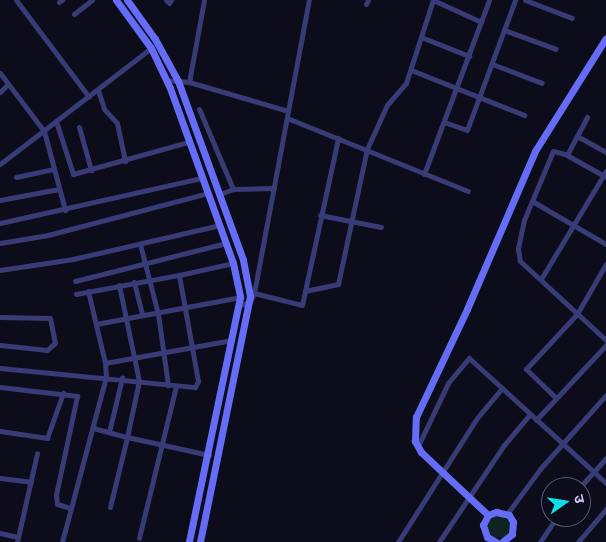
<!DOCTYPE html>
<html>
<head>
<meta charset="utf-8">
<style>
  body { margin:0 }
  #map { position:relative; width:606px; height:542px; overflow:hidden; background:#0d0c1b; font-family:Lato,"Noto Sans Devanagari",sans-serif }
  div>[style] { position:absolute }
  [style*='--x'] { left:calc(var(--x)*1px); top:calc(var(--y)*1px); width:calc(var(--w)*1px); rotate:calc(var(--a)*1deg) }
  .green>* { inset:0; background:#0f2422 }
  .round { border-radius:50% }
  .street>* { height:5px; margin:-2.5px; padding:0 2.5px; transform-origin:2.5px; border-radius:2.5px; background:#393b77 }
  .secondary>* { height:7px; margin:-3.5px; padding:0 3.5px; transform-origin:3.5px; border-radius:3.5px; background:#656cf6 }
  span { translate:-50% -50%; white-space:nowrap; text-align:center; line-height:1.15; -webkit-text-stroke:4px #0d0c1b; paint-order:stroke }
  .north { position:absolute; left:541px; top:477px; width:50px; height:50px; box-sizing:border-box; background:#0d0c1b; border:1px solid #595875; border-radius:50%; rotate:77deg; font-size:14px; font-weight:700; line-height:20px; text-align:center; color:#cbc9fc }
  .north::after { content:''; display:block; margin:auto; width:18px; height:22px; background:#0ddee4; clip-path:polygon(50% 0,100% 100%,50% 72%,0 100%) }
</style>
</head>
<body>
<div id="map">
  <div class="green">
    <i class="round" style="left:488px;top:516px;width:22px;height:22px"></i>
  </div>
  <div class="street">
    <i style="--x:16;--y:0;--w:121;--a:53"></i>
    <i style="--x:166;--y:0;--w:4;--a:45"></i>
    <i style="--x:169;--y:3;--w:4;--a:-56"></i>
    <i style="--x:433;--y:0;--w:53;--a:24.6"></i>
    <i style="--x:525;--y:0;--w:50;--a:21"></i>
    <i style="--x:59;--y:2;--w:4;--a:-34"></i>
    <i style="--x:366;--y:4;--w:4;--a:-63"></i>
    <i style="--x:74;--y:14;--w:23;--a:-38"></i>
    <i style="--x:504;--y:30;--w:55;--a:20.1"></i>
    <i style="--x:421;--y:37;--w:52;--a:21.6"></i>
    <i style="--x:492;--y:64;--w:53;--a:20.8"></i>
    <i style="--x:411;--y:70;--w:122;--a:21.7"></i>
    <i style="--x:0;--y:73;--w:73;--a:52.8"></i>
    <i style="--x:44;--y:131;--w:82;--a:75.1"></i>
    <i style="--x:166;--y:80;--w:23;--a:5"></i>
    <i style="--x:189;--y:82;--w:103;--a:16.3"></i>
    <i style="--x:189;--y:82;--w:83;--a:-79.6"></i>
    <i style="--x:98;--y:90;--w:20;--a:72"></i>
    <i style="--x:104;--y:109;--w:19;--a:47"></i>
    <i style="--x:117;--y:123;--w:39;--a:78"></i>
    <i style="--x:0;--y:92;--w:11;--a:-45"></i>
    <i style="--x:199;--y:109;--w:87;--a:67"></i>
    <i style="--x:287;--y:118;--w:195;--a:22"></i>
    <i style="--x:56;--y:121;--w:56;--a:72.2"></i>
    <i style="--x:73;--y:174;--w:119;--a:-15.5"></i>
    <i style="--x:444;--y:122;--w:24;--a:19"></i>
    <i style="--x:467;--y:130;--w:139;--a:-69.7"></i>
    <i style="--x:79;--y:127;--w:45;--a:74.4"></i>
    <i style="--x:577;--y:136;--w:33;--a:29"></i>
    <i style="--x:567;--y:155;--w:43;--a:-62.2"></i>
    <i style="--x:0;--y:164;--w:190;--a:-37.5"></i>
    <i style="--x:424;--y:174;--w:186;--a:-69.5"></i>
    <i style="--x:16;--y:177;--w:39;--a:-12"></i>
    <i style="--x:606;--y:177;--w:47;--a:-150.7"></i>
    <i style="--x:565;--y:154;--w:12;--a:-166"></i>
    <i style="--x:553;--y:151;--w:75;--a:112.8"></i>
    <i style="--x:524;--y:220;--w:30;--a:102"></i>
    <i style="--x:518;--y:249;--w:12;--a:81"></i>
    <i style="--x:520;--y:261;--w:117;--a:42.6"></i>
    <i style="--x:220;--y:194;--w:14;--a:-21"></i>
    <i style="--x:233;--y:189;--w:41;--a:-1.4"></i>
    <i style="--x:0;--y:200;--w:60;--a:-10.6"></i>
    <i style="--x:532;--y:201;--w:86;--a:30.2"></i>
    <i style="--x:320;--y:215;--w:62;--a:11.1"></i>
    <i style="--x:0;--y:223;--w:207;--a:-12.6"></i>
    <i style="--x:0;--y:243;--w:49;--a:-9.5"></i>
    <i style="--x:48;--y:235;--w:165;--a:-14.7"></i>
    <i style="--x:140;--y:244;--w:72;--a:75.6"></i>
    <i style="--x:158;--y:314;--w:72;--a:82"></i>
    <i style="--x:0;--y:270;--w:74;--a:-8.6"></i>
    <i style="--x:73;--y:259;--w:151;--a:-13"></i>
    <i style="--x:541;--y:279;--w:126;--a:-59"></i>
    <i style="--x:75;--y:281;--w:156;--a:-14.1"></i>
    <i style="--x:134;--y:282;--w:34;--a:76"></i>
    <i style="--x:88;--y:291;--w:74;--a:76.7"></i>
    <i style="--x:305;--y:291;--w:34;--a:-12"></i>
    <i style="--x:338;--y:284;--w:138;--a:-77.9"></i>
    <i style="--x:367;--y:149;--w:48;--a:-65.6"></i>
    <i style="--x:387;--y:105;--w:29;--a:-49"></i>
    <i style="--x:406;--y:83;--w:87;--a:-72"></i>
    <i style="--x:254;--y:293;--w:49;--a:14"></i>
    <i style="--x:302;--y:305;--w:171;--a:-77.8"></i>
    <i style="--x:76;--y:294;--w:105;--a:-10.5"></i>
    <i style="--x:240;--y:305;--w:10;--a:-17"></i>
    <i style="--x:250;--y:302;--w:10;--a:-66"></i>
    <i style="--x:254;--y:293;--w:298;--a:-79.4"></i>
    <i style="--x:0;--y:317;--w:50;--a:1.1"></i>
    <i style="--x:50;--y:318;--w:25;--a:79"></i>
    <i style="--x:55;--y:343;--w:11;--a:139"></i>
    <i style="--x:47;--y:350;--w:47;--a:-173.9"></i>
    <i style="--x:96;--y:324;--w:147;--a:-10.6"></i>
    <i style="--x:0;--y:368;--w:196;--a:5.6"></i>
    <i style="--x:195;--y:387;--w:7;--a:-63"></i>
    <i style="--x:198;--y:381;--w:108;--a:-100.2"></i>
    <i style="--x:179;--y:275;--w:55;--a:-12.5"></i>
    <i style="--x:0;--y:387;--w:78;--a:6.7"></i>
    <i style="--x:77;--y:396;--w:101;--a:102"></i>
    <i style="--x:56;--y:495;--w:9;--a:84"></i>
    <i style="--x:57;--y:504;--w:14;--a:17"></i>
    <i style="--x:556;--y:398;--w:42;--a:-136"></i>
    <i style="--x:526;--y:369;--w:75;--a:-47.2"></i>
    <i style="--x:577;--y:314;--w:58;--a:-59.9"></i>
    <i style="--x:536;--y:420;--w:103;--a:-47"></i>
    <i style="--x:93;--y:428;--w:35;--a:15"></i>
    <i style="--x:127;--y:437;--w:57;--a:-77.9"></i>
    <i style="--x:139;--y:381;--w:98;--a:-101.8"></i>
    <i style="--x:0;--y:431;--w:48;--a:8.5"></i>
    <i style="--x:47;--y:438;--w:48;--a:-70.4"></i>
    <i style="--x:109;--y:432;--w:56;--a:-76.5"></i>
    <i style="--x:418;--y:446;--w:70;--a:-64.5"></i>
    <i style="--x:448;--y:383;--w:33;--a:-50"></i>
    <i style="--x:469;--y:358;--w:185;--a:42.4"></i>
    <i style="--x:0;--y:478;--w:31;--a:7"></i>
    <i style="--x:580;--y:487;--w:39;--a:-48"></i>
    <i style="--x:110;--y:507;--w:72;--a:-76.3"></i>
    <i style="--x:127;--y:437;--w:84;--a:12.4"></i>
    <i style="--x:507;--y:514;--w:56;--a:-53.7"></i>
    <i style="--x:540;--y:469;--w:99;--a:-48.3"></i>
    <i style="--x:0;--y:533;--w:18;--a:13"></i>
    <i style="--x:139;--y:538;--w:156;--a:-76.3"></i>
    <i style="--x:17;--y:542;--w:91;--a:-77.3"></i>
    <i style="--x:62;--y:542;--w:171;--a:-75.1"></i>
    <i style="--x:106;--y:377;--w:14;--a:-94"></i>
    <i style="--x:105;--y:363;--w:129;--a:-10.3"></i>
    <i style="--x:398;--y:542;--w:147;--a:-57.5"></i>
    <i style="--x:477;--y:418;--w:39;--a:-50"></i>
    <i style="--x:439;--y:542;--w:117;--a:-56.2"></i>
    <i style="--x:504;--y:445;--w:40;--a:-50"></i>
    <i style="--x:540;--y:542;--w:30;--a:-56"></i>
    <i style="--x:578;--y:542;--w:43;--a:-49.7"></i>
  </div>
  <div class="secondary">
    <i style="--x:116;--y:0;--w:59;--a:53.9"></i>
    <i style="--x:151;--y:48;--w:44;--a:64.6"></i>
    <i style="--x:170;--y:88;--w:186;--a:70.2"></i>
    <i style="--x:233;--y:263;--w:35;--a:78"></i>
    <i style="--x:240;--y:297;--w:250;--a:101.8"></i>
    <i style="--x:127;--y:0;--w:48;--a:54.3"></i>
    <i style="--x:155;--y:39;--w:48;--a:61.3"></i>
    <i style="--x:178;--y:81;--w:190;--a:70"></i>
    <i style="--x:243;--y:260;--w:37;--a:79"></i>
    <i style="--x:250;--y:296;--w:251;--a:101.5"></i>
    <i style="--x:488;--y:515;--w:92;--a:-136.8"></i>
    <i style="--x:421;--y:452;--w:13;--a:-119"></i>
    <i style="--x:415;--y:441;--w:24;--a:-88"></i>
    <i style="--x:416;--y:417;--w:119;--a:-64.7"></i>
    <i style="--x:467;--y:309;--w:172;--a:-66.7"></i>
    <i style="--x:535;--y:151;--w:133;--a:-57.9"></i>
    <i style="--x:496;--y:542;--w:10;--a:-151"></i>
    <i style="--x:487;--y:537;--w:13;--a:-108"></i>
    <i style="--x:483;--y:525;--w:11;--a:-63"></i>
    <i style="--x:488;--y:515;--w:9;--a:-21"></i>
    <i style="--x:496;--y:512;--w:13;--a:13"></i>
    <i style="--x:509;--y:515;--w:8;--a:60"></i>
    <i style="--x:513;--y:522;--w:12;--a:95"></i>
    <i style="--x:512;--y:534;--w:13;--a:141"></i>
  </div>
  <div class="north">उ</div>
</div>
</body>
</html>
